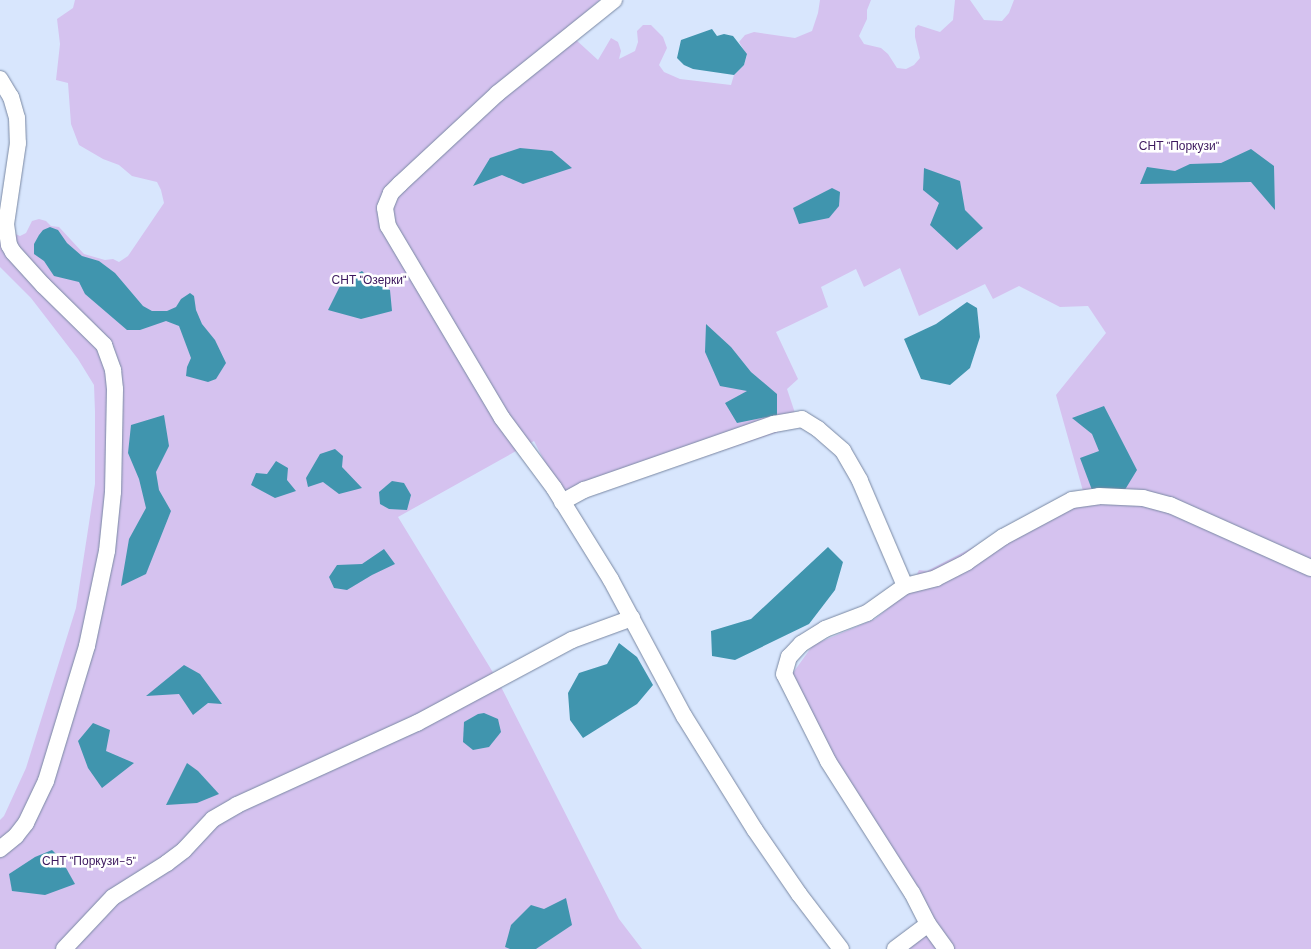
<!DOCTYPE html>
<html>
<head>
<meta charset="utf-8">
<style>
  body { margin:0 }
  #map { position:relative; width:1311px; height:949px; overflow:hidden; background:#d8e6fd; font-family:"DM Sans",sans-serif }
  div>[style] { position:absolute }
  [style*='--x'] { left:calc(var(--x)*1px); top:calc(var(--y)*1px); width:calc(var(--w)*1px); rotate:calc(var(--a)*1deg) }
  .green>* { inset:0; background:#d5c2ef }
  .water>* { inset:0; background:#4095ae }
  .roads { filter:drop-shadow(0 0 1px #7988a3) drop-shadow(0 0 1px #7988a3) }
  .minor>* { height:16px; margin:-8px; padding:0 8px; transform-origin:8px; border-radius:8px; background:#fff }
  span { translate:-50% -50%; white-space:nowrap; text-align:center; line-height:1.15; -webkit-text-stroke:5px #fff; paint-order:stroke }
  .park-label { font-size:12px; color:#3c185e }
</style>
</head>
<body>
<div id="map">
  <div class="green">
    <i style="clip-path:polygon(75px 0,600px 0,578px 19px,575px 39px,598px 60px,611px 38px,618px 42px,621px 51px,619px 59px,635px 51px,638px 42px,637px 31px,643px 25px,651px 25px,663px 37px,667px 48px,659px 65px,664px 72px,680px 79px,731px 85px,734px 75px,744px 65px,747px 55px,739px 42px,745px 35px,754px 32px,795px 38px,812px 31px,818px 13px,820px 0,871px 0,867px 10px,867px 19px,859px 36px,864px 44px,881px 48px,888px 54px,897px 68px,906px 69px,914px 65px,920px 58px,915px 37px,915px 28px,918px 25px,940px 32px,953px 20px,955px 0,970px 0,984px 20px,1002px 21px,1009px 13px,1014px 0,1311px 0,1311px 949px,900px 949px,928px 924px,790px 677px,813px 645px,875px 619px,908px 592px,919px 570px,927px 571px,1083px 491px,1056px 395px,1106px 333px,1088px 306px,1060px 307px,1019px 286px,993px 299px,985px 284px,919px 316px,900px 268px,864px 287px,856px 269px,821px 287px,828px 307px,776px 332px,798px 379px,787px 389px,799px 425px,566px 503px,534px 441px,398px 517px,497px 679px,619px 919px,642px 949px,0 949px,0 820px,4px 816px,26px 768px,76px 608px,95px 484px,95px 412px,94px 385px,78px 359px,31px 298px,0 267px,0 227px,20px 236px,26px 233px,32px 221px,39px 219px,46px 221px,51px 226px,59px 227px,84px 254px,105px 260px,113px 259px,119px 262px,128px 256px,164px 203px,161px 190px,157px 182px,132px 176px,119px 165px,103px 159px,79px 145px,71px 124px,68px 83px,56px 80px,60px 44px,57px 19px,73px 8px)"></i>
  </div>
  <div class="water">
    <i style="clip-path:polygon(712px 29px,717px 36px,724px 34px,733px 36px,747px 54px,744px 65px,734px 75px,693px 69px,684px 65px,677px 58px,681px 40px)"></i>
    <i style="clip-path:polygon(520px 148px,552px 151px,572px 168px,523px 184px,502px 175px,473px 186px,490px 158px)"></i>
    <i style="clip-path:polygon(1251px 149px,1274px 166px,1275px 210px,1251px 182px,1140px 184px,1147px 167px,1175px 171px,1190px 164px,1221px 163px)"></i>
    <i style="clip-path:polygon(924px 168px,960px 181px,965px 210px,983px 228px,957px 250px,930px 225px,939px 203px,923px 190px)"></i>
    <i style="clip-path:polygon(832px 188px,840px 192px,839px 206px,829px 218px,799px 224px,793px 208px)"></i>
    <i style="clip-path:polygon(50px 227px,58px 230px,67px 243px,82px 256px,99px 261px,115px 273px,143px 306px,152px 311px,167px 311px,176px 307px,181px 299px,190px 293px,194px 296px,196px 310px,202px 324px,215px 340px,226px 363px,216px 379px,208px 382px,186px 376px,187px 367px,191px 358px,179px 326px,166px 321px,140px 330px,127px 330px,85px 294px,79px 282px,54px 276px,44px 261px,34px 254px,34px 244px,39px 235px,43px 230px)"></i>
    <i style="clip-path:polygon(362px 271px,374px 283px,390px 290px,392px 311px,361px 319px,328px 310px,342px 282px)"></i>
    <i style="clip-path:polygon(967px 302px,977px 308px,980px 337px,970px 368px,950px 385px,921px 379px,904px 339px,936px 324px)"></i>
    <i style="clip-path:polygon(706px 324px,731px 347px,751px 372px,777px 394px,777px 415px,737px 423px,725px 403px,747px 391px,720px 386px,705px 352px)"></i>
    <i style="clip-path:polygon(1104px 406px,1137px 470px,1123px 493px,1092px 490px,1080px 458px,1099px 451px,1092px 434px,1072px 418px)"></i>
    <i style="clip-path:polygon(164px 415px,169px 446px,156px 472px,159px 490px,171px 511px,146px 574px,121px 586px,129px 539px,146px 508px,139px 479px,128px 453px,131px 425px)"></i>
    <i style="clip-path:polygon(335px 449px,343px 456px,342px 467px,362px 488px,339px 494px,323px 482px,308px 487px,306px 478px,320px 454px)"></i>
    <i style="clip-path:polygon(276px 461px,288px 468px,287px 480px,296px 491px,275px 498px,251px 485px,256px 473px,267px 474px)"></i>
    <i style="clip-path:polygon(392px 481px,404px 483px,411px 495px,407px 510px,389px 509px,380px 504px,379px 492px)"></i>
    <i style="clip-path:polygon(828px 547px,843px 562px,835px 590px,809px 624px,735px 660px,712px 656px,711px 631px,751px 619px)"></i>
    <i style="clip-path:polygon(384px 549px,395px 564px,372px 575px,347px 590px,334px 588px,329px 577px,337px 565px,362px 564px)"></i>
    <i style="clip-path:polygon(619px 643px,637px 657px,653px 685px,637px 704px,583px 738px,570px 720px,568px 693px,579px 673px,607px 664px)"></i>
    <i style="clip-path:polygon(184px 665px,200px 674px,222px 704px,208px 703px,193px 715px,179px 694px,146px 696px)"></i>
    <i style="clip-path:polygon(484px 713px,498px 719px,501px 732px,489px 747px,473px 750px,463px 742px,464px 722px,478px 714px)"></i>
    <i style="clip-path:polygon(93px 723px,110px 730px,106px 751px,134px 763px,102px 788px,88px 768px,78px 741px)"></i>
    <i style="clip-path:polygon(187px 763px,198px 771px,219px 794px,197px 803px,166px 805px)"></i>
    <i style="clip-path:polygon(52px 850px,61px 859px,75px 884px,45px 895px,12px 891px,9px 874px,35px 857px)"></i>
    <i style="clip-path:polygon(566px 898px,572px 925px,536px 949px,510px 949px,505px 947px,511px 925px,531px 905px,544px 909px)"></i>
  </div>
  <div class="roads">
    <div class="minor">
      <i style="--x:614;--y:0;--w:149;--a:141.3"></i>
      <i style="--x:498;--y:93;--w:134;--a:137.1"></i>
      <i style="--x:400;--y:184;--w:13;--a:135"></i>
      <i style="--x:391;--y:193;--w:16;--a:112"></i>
      <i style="--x:385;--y:208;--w:18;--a:81"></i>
      <i style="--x:388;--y:226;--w:223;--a:59.3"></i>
      <i style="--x:502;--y:418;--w:87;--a:53.4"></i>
      <i style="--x:554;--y:488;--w:108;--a:58.2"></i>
      <i style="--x:611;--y:580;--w:154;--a:61.8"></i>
      <i style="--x:684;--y:716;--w:134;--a:58.1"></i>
      <i style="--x:755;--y:830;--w:78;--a:55.5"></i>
      <i style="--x:799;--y:894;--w:69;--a:52.6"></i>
      <i style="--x:0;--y:79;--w:21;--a:59"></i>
      <i style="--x:11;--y:97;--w:22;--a:74"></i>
      <i style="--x:17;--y:118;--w:25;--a:88"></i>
      <i style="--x:18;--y:143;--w:82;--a:98.4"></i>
      <i style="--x:6;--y:224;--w:21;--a:82"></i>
      <i style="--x:9;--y:245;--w:8;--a:60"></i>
      <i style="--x:13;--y:252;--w:45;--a:47.7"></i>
      <i style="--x:43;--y:285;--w:86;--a:44.5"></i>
      <i style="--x:104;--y:345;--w:27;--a:70"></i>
      <i style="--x:113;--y:370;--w:19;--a:84"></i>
      <i style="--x:115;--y:389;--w:103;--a:91.1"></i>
      <i style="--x:113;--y:492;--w:59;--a:95.8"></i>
      <i style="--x:107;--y:551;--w:97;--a:101.9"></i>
      <i style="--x:87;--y:646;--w:141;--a:106.9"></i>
      <i style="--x:46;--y:781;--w:47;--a:115.5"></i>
      <i style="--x:26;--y:823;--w:16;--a:128"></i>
      <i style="--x:16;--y:836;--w:21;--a:141"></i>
      <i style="--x:562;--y:502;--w:25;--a:-29"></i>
      <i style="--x:584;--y:490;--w:201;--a:-19.2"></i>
      <i style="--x:774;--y:424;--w:28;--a:-10"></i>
      <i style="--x:802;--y:419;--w:19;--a:32"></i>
      <i style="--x:818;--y:429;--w:33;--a:41"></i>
      <i style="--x:843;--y:451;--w:34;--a:60"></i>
      <i style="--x:860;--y:481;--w:114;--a:66.8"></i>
      <i style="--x:928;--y:924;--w:35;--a:-117"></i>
      <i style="--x:912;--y:893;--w:156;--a:-122.5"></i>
      <i style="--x:828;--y:761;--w:97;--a:-116.8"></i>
      <i style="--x:784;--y:674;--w:18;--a:-74"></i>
      <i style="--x:789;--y:657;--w:18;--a:-47"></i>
      <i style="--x:801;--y:644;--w:28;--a:-32"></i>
      <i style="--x:825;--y:629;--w:45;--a:-20.9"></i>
      <i style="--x:867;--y:613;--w:47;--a:-35.4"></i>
      <i style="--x:905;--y:586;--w:32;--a:-14"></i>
      <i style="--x:936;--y:578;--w:35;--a:-27"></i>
      <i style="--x:967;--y:562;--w:44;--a:-34.8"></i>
      <i style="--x:1003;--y:537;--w:78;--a:-28.2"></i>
      <i style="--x:1072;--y:500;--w:27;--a:-8"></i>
      <i style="--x:1099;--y:496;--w:44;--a:2.6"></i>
      <i style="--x:1143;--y:498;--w:28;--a:15"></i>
      <i style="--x:1170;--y:505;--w:154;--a:24.1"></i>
      <i style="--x:64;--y:949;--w:71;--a:-46.7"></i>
      <i style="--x:113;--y:897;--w:64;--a:-32.2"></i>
      <i style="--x:167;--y:863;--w:21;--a:-37"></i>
      <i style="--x:184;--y:850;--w:42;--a:-46.9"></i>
      <i style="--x:213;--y:819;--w:28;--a:-30"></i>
      <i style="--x:237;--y:805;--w:198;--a:-24.5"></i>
      <i style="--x:417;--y:723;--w:176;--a:-28.2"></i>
      <i style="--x:572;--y:640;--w:64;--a:-20.1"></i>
      <i style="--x:895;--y:949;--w:41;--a:-37.1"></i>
      <i style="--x:928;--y:924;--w:31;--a:54"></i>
    </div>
  </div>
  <div class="park-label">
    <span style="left:1179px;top:147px">СНТ "Поркузи"</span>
    <span style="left:369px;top:281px">СНТ "Озерки"</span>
    <span style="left:89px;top:862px">СНТ "Поркузи-5"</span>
  </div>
</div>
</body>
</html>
